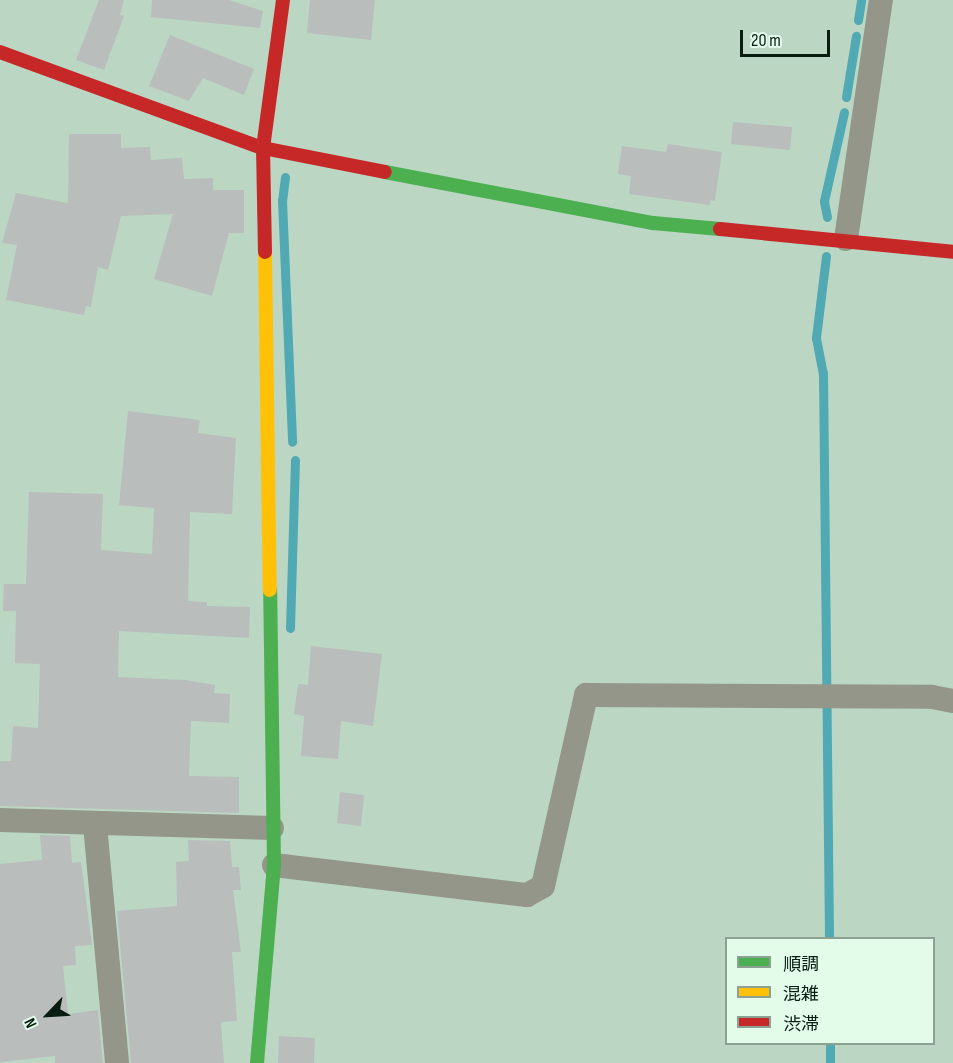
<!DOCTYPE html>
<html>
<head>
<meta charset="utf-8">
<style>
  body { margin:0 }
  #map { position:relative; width:953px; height:1063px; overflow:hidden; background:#bbd7c4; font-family:"Sofia Sans Condensed","Noto Sans JP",sans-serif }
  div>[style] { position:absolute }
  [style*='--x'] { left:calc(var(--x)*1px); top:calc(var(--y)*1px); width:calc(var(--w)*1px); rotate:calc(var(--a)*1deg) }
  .stream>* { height:9px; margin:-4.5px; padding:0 4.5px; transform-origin:4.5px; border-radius:4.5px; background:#51a9b3 }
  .building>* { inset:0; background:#b9bdbb }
  .street>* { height:24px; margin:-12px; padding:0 12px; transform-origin:12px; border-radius:12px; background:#939689 }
  .fast>* { height:14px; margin:-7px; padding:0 7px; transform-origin:7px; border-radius:7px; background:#4caf50 }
  .slow>* { height:14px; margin:-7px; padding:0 7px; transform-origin:7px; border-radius:7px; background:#ffc107 }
  .jam>* { height:14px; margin:-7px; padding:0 7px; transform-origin:7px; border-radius:7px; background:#c62828 }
  span { translate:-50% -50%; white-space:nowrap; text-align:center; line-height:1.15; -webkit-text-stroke:4.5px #e3fcea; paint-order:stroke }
  .legend { position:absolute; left:725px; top:937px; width:210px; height:108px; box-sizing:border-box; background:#e3fcea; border:2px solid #8ba293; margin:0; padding:8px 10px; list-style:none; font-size:18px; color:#081c10 }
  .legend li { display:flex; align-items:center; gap:12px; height:30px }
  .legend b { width:30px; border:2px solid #8ba293 }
  .north { position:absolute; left:18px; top:985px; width:60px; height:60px; -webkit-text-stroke:4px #e3fcea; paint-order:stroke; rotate:245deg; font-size:16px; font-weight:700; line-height:24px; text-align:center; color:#081c10 }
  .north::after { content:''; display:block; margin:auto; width:21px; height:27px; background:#081c10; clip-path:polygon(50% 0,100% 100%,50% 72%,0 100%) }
  .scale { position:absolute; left:740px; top:30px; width:90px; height:27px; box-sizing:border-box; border:3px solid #081c10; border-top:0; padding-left:8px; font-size:18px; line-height:21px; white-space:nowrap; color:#081c10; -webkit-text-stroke:4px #e3fcea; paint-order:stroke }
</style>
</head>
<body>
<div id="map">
  <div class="stream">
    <i style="--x:858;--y:20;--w:20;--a:-81"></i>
    <i style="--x:846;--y:97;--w:62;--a:-80.7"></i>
    <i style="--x:285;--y:177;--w:23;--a:97"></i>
    <i style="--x:282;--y:200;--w:242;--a:87.6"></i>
    <i style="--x:827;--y:217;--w:16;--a:-101"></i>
    <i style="--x:824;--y:201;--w:91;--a:-77.3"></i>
    <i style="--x:826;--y:256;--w:83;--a:97"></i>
    <i style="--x:816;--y:338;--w:36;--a:79"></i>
    <i style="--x:823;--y:373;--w:565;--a:89.39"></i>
    <i style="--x:290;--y:628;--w:168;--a:-88.3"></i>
    <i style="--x:830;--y:1044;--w:19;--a:90"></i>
  </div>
  <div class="building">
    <i style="clip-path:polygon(99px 0,124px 0,120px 15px,124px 16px,104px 70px,76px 60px)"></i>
    <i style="clip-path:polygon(152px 0,229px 0,263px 11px,260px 28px,151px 17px)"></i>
    <i style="clip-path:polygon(310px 0,375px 0,371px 40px,307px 33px)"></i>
    <i style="clip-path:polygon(170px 35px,254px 69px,244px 95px,203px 78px,189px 101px,149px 86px)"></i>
    <i style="clip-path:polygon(733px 122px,792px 127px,790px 150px,731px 144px)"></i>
    <i style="clip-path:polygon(69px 134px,121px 134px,121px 148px,150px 147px,151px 160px,182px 158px,184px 179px,213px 178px,213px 190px,244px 190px,244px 233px,229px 233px,212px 296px,154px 279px,173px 214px,121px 216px,108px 270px,98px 267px,91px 307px,86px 306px,84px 315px,6px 300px,17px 245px,2px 243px,16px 193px,68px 203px)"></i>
    <i style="clip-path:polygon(668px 144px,722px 152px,715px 201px,710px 200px,710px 205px,629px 194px,631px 176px,618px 174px,622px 146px,666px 152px)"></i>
    <i style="clip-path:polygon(128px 411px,200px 420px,198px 433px,236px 438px,232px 514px,190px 512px,188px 601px,207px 602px,207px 606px,250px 607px,249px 638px,119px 631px,118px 677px,185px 680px,215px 685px,214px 693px,230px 694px,229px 723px,191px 721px,189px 776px,239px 777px,239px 813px,0 806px,0 761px,11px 761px,13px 726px,38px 728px,40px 664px,15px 663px,16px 611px,3px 611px,4px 584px,26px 584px,29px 492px,103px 494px,101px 550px,152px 554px,154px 508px,119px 505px)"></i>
    <i style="clip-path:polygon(311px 646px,382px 654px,373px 726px,341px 721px,338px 759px,301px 756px,304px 716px,294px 714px,298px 684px,308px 685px)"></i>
    <i style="clip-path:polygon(340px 792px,364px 795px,361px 826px,337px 823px)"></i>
    <i style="clip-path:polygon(40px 835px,70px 836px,72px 863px,81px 862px,92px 945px,75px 946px,76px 965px,63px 966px,68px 1014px,98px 1010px,103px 1063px,55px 1063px,55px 1056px,0 1062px,0 864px,42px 860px)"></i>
    <i style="clip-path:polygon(188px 840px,230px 841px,232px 867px,239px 867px,241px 890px,233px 890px,241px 952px,232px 952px,237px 1021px,221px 1022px,224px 1063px,131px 1063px,117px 911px,177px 906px,176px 862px,189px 861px)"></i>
    <i style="clip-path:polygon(279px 1036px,315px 1038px,314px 1063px,278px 1063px)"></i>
  </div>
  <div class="street">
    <i style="--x:846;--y:239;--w:242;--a:-81.7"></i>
    <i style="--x:0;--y:820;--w:272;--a:1.7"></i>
    <i style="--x:95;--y:825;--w:239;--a:84.7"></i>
    <i style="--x:274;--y:865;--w:255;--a:6.8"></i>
    <i style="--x:527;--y:895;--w:18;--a:-29"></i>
    <i style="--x:543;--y:886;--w:196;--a:-77.3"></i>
    <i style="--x:586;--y:695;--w:346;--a:0.3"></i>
    <i style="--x:932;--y:697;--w:21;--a:11"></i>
  </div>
  <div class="fast">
    <i style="--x:385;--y:172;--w:273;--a:10.8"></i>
    <i style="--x:653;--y:223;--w:67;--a:5.1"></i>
    <i style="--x:257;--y:1063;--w:199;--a:-85.1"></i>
    <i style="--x:274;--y:865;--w:275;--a:-90.8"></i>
  </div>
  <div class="slow">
    <i style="--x:265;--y:252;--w:338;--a:89.2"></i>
  </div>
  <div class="jam">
    <i style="--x:0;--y:52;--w:280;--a:20.1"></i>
    <i style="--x:263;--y:148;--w:124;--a:11.1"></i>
    <i style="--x:720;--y:229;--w:234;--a:5.6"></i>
    <i style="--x:265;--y:252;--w:104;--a:-91.1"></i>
    <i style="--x:263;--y:148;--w:149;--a:-82.3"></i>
  </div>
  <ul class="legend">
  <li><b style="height:8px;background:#4caf50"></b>順調</li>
  <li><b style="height:8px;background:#ffc107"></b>混雑</li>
  <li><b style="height:8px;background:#c62828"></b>渋滞</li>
  </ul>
  <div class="north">N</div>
  <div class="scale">20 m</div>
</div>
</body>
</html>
